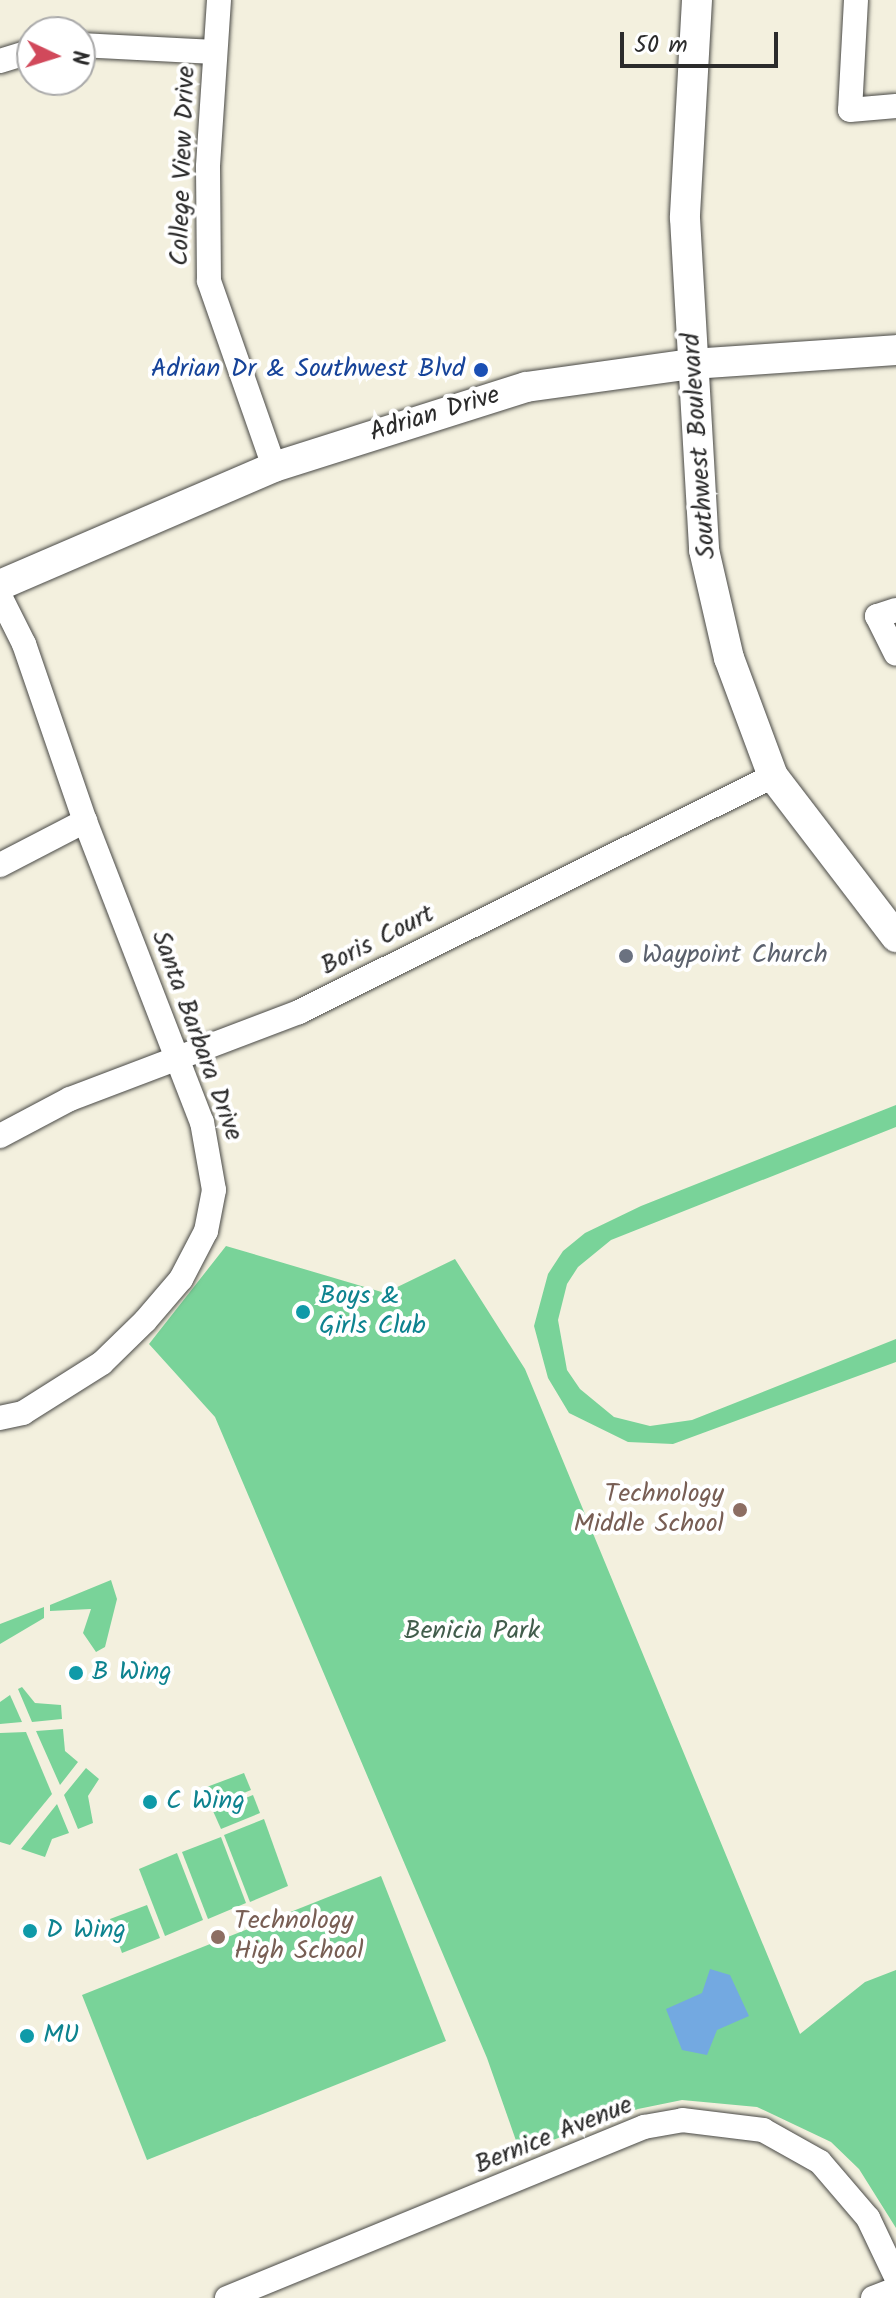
<!DOCTYPE html>
<html>
<head>
<meta charset="utf-8">
<style>
  body { margin:0 }
  #map { position:relative; width:896px; height:2298px; overflow:hidden; background:#f3f0de; font-family:Kalam,sans-serif }
  div>[style] { position:absolute }
  [style*='--x'] { left:calc(var(--x)*1px); top:calc(var(--y)*1px); width:calc(var(--w)*1px); rotate:calc(var(--a)*1deg) }
  .green>* { inset:0; background:#79d399 }
  .water>* { inset:0; background:#73a9e1 }
  .roads { filter:drop-shadow(0 0 2px #494946) drop-shadow(0 0 2px #494946) }
  .minor>* { height:24px; margin:-12px; padding:0 12px; transform-origin:12px; border-radius:12px; background:#fff }
  .tertiary>* { height:30px; margin:-15px; padding:0 15px; transform-origin:15px; border-radius:15px; background:#fff }
  .dots>* { width:22px; height:22px; translate:-50% -50%; box-sizing:border-box; border:4px solid #fff; border-radius:50% }
  span { translate:-50% -50%; white-space:nowrap; text-align:center; line-height:1.15; -webkit-text-stroke:8px #fff; paint-order:stroke }
  .street-label { font-size:26px; color:#2b2b2b }
  .transit-label { font-size:26px; color:#164399 }
  .right { translate:-100% -50%; text-align:right }
  .worship-label { font-size:26px; color:#5b616d }
  .left { translate:0 -50%; text-align:left }
  .culture-label { font-size:26px; color:#0d838f }
  .education-label { font-size:26px; color:#785e54 }
  .park-label { font-size:26px; color:#425d4c }
  .north { position:absolute; left:16px; top:16px; width:80px; height:80px; box-sizing:border-box; background:#fff; border:2px solid #aaa; border-radius:50%; rotate:94deg; font-size:22px; font-weight:700; line-height:32px; text-align:center; color:#2b2b2b }
  .north::after { content:''; display:block; margin:auto; width:28px; height:36px; background:#d1495b; clip-path:polygon(50% 0,100% 100%,50% 72%,0 100%) }
  .scale { position:absolute; left:620px; top:32px; width:158px; height:36px; box-sizing:border-box; border:4px solid #2b2b2b; border-top:0; padding-left:10px; font-size:24px; line-height:28px; white-space:nowrap; color:#2b2b2b; -webkit-text-stroke:6px #fff; paint-order:stroke }
</style>
</head>
<body>
<div id="map">
  <div class="green">
    <i style="clip-path:polygon(896px 1105px,896px 1127px,611px 1240px,578px 1267px,567px 1284px,558px 1320px,567px 1370px,580px 1389px,614px 1417px,650px 1426px,692px 1420px,896px 1339px,896px 1362px,673px 1444px,628px 1442px,569px 1413px,548px 1378px,534px 1326px,548px 1274px,563px 1251px,585px 1233px,641px 1206px)"></i>
    <i style="clip-path:polygon(226px 1246px,385px 1293px,455px 1259px,525px 1369px,800px 2034px,865px 1982px,896px 1970px,896px 2228px,859px 2169px,831px 2142px,757px 2107px,682px 2100px,638px 2109px,520px 2152px,487px 2058px,215px 1417px,149px 1344px)"></i>
    <i style="clip-path:polygon(111px 1580px,117px 1599px,105px 1647px,96px 1652px,83px 1633px,91px 1609px,50px 1611px,50px 1605px)"></i>
    <i style="clip-path:polygon(44px 1607px,44px 1618px,0 1644px,0 1624px)"></i>
    <i style="clip-path:polygon(22px 1687px,35px 1703px,61px 1705px,62px 1719px,32px 1722px,18px 1689px)"></i>
    <i style="clip-path:polygon(10px 1695px,22px 1722px,0 1724px,0 1702px)"></i>
    <i style="clip-path:polygon(63px 1729px,65px 1751px,78px 1762px,60px 1785px,36px 1731px)"></i>
    <i style="clip-path:polygon(26px 1732px,52px 1794px,10px 1845px,0 1842px,0 1733px)"></i>
    <i style="clip-path:polygon(86px 1768px,99px 1779px,88px 1796px,93px 1823px,78px 1829px,64px 1795px)"></i>
    <i style="clip-path:polygon(244px 1773px,251px 1790px,212px 1806px,204px 1788px)"></i>
    <i style="clip-path:polygon(253px 1795px,260px 1813px,221px 1829px,213px 1811px)"></i>
    <i style="clip-path:polygon(57px 1804px,69px 1833px,52px 1839px,45px 1857px,21px 1849px)"></i>
    <i style="clip-path:polygon(264px 1819px,288px 1886px,250px 1902px,224px 1835px)"></i>
    <i style="clip-path:polygon(221px 1837px,246px 1903px,208px 1919px,182px 1852px)"></i>
    <i style="clip-path:polygon(177px 1853px,203px 1920px,165px 1936px,139px 1869px)"></i>
    <i style="clip-path:polygon(381px 1876px,446px 2041px,147px 2160px,82px 1995px)"></i>
    <i style="clip-path:polygon(147px 1905px,160px 1938px,122px 1953px,110px 1919px)"></i>
  </div>
  <div class="water">
    <i style="clip-path:polygon(710px 1969px,730px 1975px,749px 2016px,717px 2030px,707px 2055px,682px 2050px,666px 2009px,702px 1993px)"></i>
  </div>
  <div class="roads">
    <div class="minor">
      <i style="--x:219;--y:0;--w:167;--a:93.8"></i>
      <i style="--x:208;--y:167;--w:114;--a:89.5"></i>
      <i style="--x:209;--y:281;--w:197;--a:70.7"></i>
      <i style="--x:856;--y:0;--w:110;--a:93.1"></i>
      <i style="--x:850;--y:110;--w:46;--a:-5"></i>
      <i style="--x:80;--y:45;--w:135;--a:3"></i>
      <i style="--x:0;--y:61;--w:34;--a:-17"></i>
      <i style="--x:0;--y:596;--w:54;--a:63.4"></i>
      <i style="--x:24;--y:644;--w:187;--a:71"></i>
      <i style="--x:85;--y:821;--w:323;--a:68.8"></i>
      <i style="--x:202;--y:1122;--w:69;--a:80"></i>
      <i style="--x:214;--y:1190;--w:42;--a:101"></i>
      <i style="--x:206;--y:1231;--w:54;--a:117.5"></i>
      <i style="--x:181;--y:1279;--w:55;--a:130.6"></i>
      <i style="--x:145;--y:1321;--w:60;--a:135.7"></i>
      <i style="--x:102;--y:1363;--w:93;--a:147.7"></i>
      <i style="--x:23;--y:1413;--w:24;--a:168"></i>
      <i style="--x:896;--y:610;--w:20;--a:162"></i>
      <i style="--x:877;--y:616;--w:42;--a:63.4"></i>
      <i style="--x:0;--y:865;--w:96;--a:-27.4"></i>
      <i style="--x:0;--y:1136;--w:79;--a:-27.9"></i>
      <i style="--x:70;--y:1099;--w:245;--a:-20.8"></i>
      <i style="--x:299;--y:1012;--w:530;--a:-26.47"></i>
      <i style="--x:227;--y:2298;--w:451;--a:-22.3"></i>
      <i style="--x:644;--y:2127;--w:39;--a:-10"></i>
      <i style="--x:682;--y:2120;--w:82;--a:7"></i>
      <i style="--x:763;--y:2130;--w:65;--a:29.3"></i>
      <i style="--x:820;--y:2162;--w:74;--a:49.4"></i>
      <i style="--x:868;--y:2218;--w:65;--a:64.6"></i>
      <i style="--x:873;--y:2298;--w:25;--a:-21"></i>
    </div>
    <div class="tertiary">
      <i style="--x:697;--y:0;--w:218;--a:93.2"></i>
      <i style="--x:685;--y:218;--w:333;--a:86.7"></i>
      <i style="--x:704;--y:550;--w:111;--a:77"></i>
      <i style="--x:729;--y:658;--w:126;--a:69.6"></i>
      <i style="--x:773;--y:776;--w:203;--a:52.6"></i>
      <i style="--x:0;--y:585;--w:298;--a:-23.3"></i>
      <i style="--x:274;--y:467;--w:264;--a:-17.6"></i>
      <i style="--x:526;--y:387;--w:168;--a:-7.9"></i>
      <i style="--x:692;--y:364;--w:204;--a:-3.9"></i>
    </div>
  </div>
  <div class="dots">
    <i style="left:481px;top:370px;background:#1a4fb4"></i>
    <i style="left:626px;top:956px;background:#6b7280"></i>
    <i style="left:303px;top:1312px;background:#0f9aa8"></i>
    <i style="left:740px;top:1510px;background:#8d6e63"></i>
    <i style="left:76px;top:1673px;background:#0f9aa8"></i>
    <i style="left:150px;top:1802px;background:#0f9aa8"></i>
    <i style="left:30px;top:1931px;background:#0f9aa8"></i>
    <i style="left:218px;top:1937px;background:#8d6e63"></i>
    <i style="left:27px;top:2036px;background:#0f9aa8"></i>
  </div>
  <div class="street-label">
    <span style="left:184px;top:166px;rotate:-88deg">College View Drive</span>
    <span style="left:435px;top:415px;rotate:-17deg">Adrian Drive</span>
    <span style="left:700px;top:446px;rotate:-94deg">Southwest Boulevard</span>
    <span style="left:378px;top:941px;rotate:-27deg">Boris Court</span>
    <span style="left:196px;top:1036px;rotate:70deg">Santa Barbara Drive</span>
    <span style="left:554px;top:2136px;rotate:-22deg">Bernice Avenue</span>
  </div>
  <div class="transit-label">
    <span class="right" style="left:465px;top:370px">Adrian Dr &amp; Southwest Blvd</span>
  </div>
  <div class="worship-label">
    <span class="left" style="left:642px;top:956px">Waypoint Church</span>
  </div>
  <div class="culture-label">
    <span class="left" style="left:319px;top:1312px">Boys &amp;<br>Girls Club</span>
    <span class="left" style="left:92px;top:1673px">B Wing</span>
    <span class="left" style="left:166px;top:1802px">C Wing</span>
    <span class="left" style="left:46px;top:1931px">D Wing</span>
    <span class="left" style="left:43px;top:2036px">MU</span>
  </div>
  <div class="education-label">
    <span class="right" style="left:724px;top:1510px">Technology<br>Middle School</span>
    <span class="left" style="left:234px;top:1937px">Technology<br>High School</span>
  </div>
  <div class="park-label">
    <span style="left:472px;top:1632px">Benicia Park</span>
  </div>
  <div class="north">N</div>
  <div class="scale">50 m</div>
</div>
</body>
</html>
